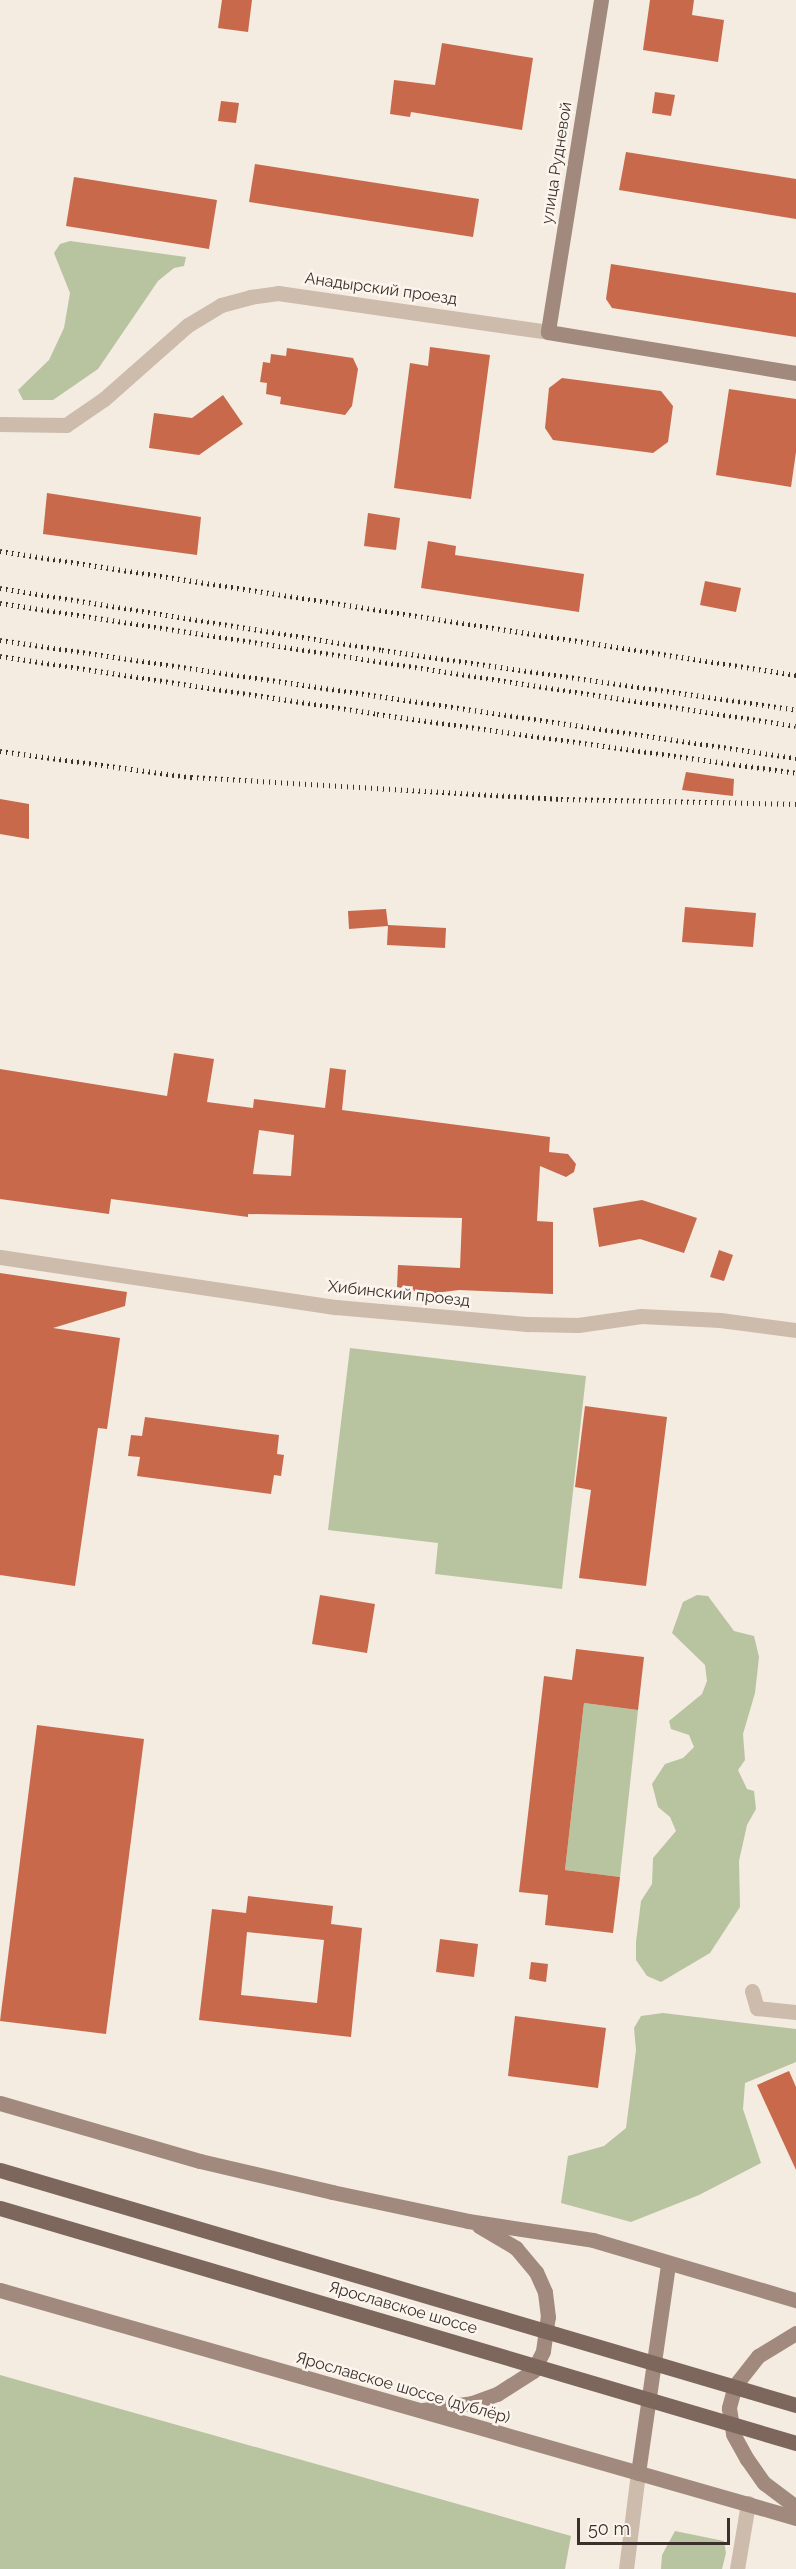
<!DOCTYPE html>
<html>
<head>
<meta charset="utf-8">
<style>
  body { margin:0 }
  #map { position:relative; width:796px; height:2569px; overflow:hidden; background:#f4ebe1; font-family:Raleway,sans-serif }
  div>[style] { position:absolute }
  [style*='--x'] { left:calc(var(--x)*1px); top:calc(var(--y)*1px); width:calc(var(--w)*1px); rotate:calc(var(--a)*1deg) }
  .green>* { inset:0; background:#b8c4a0 }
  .building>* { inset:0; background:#c8694b }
  .street>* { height:15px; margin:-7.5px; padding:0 7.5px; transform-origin:7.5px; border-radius:7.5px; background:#cdbbac }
  .secondary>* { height:15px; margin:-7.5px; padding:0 7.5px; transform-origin:7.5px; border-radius:7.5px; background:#a18a7d }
  .primary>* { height:15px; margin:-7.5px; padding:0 7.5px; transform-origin:7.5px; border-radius:7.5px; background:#7d675c }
  .rail>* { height:4.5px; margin-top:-2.25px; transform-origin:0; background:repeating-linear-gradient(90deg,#3b302b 0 1.5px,transparent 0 6px) }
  span { translate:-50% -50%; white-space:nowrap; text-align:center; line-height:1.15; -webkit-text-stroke:5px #fbf5ee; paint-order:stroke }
  .street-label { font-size:16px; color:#3b302b }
  .scale { position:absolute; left:577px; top:2518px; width:153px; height:27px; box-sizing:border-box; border:3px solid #3b302b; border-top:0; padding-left:8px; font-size:18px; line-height:21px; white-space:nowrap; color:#3b302b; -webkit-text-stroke:4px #fbf5ee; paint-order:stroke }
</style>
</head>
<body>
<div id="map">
  <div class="green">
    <i style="clip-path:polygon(70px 241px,186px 257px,184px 266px,174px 268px,158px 281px,98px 369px,53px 400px,23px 400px,18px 390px,49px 360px,64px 328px,70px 293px,54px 253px,60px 244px)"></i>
    <i style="clip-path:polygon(350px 1348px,586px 1376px,562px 1589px,435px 1574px,438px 1543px,328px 1530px)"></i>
    <i style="clip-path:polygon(697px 1595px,708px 1596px,734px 1631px,754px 1636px,759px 1657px,755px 1693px,743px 1734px,745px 1760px,738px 1770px,747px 1789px,754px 1791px,756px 1809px,747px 1825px,739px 1861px,740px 1907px,710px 1953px,661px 1982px,647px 1976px,636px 1960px,636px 1942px,641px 1901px,652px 1884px,653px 1858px,676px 1831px,670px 1817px,658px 1807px,652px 1784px,665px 1764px,683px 1758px,694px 1747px,689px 1735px,671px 1729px,669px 1721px,702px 1694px,707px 1681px,705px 1665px,672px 1633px,683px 1602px)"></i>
    <i style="clip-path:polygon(584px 1703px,638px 1710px,620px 1877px,565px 1870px)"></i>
    <i style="clip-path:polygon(663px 2013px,796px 2029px,796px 2062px,745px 2083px,743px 2109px,761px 2163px,699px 2195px,631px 2222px,561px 2203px,568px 2156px,604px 2146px,626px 2128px,636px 2050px,634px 2028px,641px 2016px)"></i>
    <i style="clip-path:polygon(0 2375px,571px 2536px,565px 2569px,0 2569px)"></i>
    <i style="clip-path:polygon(675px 2531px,724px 2541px,726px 2553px,722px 2569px,661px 2569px,662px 2555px)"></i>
  </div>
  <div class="building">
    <i style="clip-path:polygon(222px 0,252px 0,248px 32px,218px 28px)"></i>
    <i style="clip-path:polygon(650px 0,694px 0,692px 15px,724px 20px,718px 62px,643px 50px)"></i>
    <i style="clip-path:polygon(442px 43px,533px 58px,522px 130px,411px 112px,410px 117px,390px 114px,394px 80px,435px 85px)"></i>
    <i style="clip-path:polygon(655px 92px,675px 95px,671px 116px,652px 113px)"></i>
    <i style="clip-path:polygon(221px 101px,239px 103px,236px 123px,218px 121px)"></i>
    <i style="clip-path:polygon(626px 152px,796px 179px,796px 219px,619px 190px)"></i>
    <i style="clip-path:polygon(255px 164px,479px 199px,473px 237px,249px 202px)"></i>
    <i style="clip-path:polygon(74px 177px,217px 200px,209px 249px,66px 226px)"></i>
    <i style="clip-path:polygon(611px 264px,796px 293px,796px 337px,612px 308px,606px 299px)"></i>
    <i style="clip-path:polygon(430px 347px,490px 355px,471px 499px,394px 488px,410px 363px,428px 366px)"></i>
    <i style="clip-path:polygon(287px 348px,353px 358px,358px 369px,352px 406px,345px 415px,280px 404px,281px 397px,266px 394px,267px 383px,260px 382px,263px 362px,270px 363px,271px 354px,286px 356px)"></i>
    <i style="clip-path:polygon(562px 378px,661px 391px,673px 406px,668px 442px,653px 453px,553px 440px,545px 428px,549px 388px)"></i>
    <i style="clip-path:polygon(729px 389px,796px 399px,796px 452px,791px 487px,716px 475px)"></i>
    <i style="clip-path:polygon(223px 395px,243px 424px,199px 455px,149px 448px,154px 413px,192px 418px)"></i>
    <i style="clip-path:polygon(47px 493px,201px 517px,197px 555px,43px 534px)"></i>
    <i style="clip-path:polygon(368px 513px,400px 518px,396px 550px,364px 546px)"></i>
    <i style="clip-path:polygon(428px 541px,456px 546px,455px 555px,584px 574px,579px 612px,421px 588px)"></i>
    <i style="clip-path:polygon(705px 581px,741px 588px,736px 612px,700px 605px)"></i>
    <i style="clip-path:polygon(686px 772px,734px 779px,733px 796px,682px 790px)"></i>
    <i style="clip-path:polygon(0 799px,29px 804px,29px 839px,0 834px)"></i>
    <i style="clip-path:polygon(685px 907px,756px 913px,753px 947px,682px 942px)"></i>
    <i style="clip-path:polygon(386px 909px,388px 925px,446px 928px,445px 948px,387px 945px,388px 926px,349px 929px,348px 911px)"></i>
    <i style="clip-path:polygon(evenodd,174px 1053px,214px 1059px,207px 1102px,253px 1108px,254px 1099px,325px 1108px,330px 1068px,346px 1070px,342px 1110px,550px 1137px,549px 1152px,568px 1154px,576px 1164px,574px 1172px,566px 1177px,540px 1166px,537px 1221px,553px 1222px,553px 1294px,459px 1290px,427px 1294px,397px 1287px,398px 1265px,460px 1268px,462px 1218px,248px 1214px,248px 1217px,111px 1199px,109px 1214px,0 1199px,0 1069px,167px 1096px,174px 1053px,259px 1130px,294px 1135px,291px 1176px,253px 1174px,259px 1130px)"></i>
    <i style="clip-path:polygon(642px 1200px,697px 1218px,684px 1253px,640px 1239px,599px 1247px,593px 1208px)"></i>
    <i style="clip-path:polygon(719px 1250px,733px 1255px,724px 1281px,710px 1277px)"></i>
    <i style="clip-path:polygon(0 1273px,127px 1292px,125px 1306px,53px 1328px,120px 1338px,107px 1429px,98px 1428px,75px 1586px,0 1575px)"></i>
    <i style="clip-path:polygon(585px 1406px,667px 1417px,646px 1586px,579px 1578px,591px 1490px,575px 1487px)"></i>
    <i style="clip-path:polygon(145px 1417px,279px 1435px,277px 1454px,284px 1455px,281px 1476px,274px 1475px,271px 1494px,137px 1476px,140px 1457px,128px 1456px,131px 1435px,142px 1436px)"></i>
    <i style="clip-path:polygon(320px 1595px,375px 1604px,367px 1653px,312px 1644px)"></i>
    <i style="clip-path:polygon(576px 1649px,644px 1657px,638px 1710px,584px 1703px,565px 1870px,620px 1877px,613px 1933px,545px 1925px,548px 1895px,519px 1892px,544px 1676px,572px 1680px)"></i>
    <i style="clip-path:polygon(37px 1725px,144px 1739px,106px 2034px,0 2021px)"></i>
    <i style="clip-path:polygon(evenodd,248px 1896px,333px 1906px,331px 1924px,362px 1928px,351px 2037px,199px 2020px,212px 1909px,246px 1913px,248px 1896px,247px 1932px,324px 1940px,317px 2003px,241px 1995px,247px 1932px)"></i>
    <i style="clip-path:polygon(440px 1939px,478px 1944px,474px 1977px,436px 1972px)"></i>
    <i style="clip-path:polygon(531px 1962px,548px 1964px,546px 1982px,529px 1979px)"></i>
    <i style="clip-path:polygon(515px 2016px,606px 2028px,598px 2088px,508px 2076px)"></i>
    <i style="clip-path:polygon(789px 2071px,796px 2087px,796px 2170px,757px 2085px)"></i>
  </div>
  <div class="street">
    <i style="--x:0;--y:424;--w:66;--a:0.9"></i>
    <i style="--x:66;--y:425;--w:46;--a:-34.4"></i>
    <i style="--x:104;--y:399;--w:112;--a:-41.4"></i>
    <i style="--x:188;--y:325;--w:39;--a:-31"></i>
    <i style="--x:221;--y:305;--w:30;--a:-15"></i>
    <i style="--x:250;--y:297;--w:28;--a:-8"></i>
    <i style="--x:278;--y:293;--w:273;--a:8.2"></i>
    <i style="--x:0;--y:1257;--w:340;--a:8.5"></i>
    <i style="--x:336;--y:1307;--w:193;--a:5.1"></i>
    <i style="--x:528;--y:1324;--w:50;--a:1.1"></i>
    <i style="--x:578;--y:1325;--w:64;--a:-8.1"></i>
    <i style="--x:641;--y:1316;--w:79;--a:2.9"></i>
    <i style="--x:720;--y:1320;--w:77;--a:7.5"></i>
    <i style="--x:752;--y:1991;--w:18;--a:74"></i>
    <i style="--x:757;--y:2008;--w:39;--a:6"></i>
    <i style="--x:626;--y:2569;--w:97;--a:-82.9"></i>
    <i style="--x:737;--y:2569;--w:67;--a:-80.5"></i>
  </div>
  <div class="secondary">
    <i style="--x:601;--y:0;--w:336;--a:99.1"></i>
    <i style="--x:548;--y:332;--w:251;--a:9.4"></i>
    <i style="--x:0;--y:2103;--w:208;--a:16.2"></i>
    <i style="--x:200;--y:2161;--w:136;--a:13.2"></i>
    <i style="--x:332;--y:2192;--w:139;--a:12"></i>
    <i style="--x:468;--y:2221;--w:126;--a:8.6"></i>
    <i style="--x:593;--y:2240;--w:212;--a:16.5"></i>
    <i style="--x:0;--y:2290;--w:828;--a:15.98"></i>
    <i style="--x:796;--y:2333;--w:44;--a:148.8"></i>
    <i style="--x:758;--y:2356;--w:37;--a:128"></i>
    <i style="--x:735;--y:2385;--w:24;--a:105"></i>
    <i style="--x:729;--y:2408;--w:26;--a:81"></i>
    <i style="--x:733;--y:2434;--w:29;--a:61"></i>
    <i style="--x:747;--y:2459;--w:29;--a:55"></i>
    <i style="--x:764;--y:2483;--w:40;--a:37"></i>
    <i style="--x:423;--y:2410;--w:49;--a:-8.1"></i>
    <i style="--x:472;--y:2403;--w:27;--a:-20"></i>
    <i style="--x:497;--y:2394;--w:43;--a:-32.6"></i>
    <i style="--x:533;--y:2371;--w:22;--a:-63"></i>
    <i style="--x:543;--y:2351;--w:34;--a:-82"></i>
    <i style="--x:548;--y:2317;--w:25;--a:-97"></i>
    <i style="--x:545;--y:2292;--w:22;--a:-114"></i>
    <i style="--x:536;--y:2272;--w:31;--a:-130"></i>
    <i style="--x:516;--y:2248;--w:43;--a:-149.3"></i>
    <i style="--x:638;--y:2473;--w:211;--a:-81.8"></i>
  </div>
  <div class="primary">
    <i style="--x:0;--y:2170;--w:830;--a:16.45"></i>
    <i style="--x:0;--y:2208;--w:830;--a:16.45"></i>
  </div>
  <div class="rail">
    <i style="--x:0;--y:551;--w:806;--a:8.85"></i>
    <i style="--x:0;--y:588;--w:387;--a:9.2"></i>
    <i style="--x:382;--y:650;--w:418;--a:8.2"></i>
    <i style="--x:0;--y:603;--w:805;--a:8.78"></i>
    <i style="--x:0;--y:640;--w:805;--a:8.43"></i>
    <i style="--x:0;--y:656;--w:381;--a:8.7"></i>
    <i style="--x:377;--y:714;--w:423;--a:8"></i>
    <i style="--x:0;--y:751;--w:193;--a:7.8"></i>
    <i style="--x:191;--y:777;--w:371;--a:3.4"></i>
    <i style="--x:561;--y:799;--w:235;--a:1.2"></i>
  </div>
  <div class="street-label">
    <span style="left:557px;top:163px;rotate:-81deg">улица Рудневой</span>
    <span style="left:381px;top:289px;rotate:8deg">Анадырский проезд</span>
    <span style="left:399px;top:1294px;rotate:6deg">Хибинский проезд</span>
    <span style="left:403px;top:2308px;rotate:16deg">Ярославское шоссе</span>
    <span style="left:403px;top:2388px;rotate:16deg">Ярославское шоссе (дублёр)</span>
  </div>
  <div class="scale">50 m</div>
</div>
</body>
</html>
